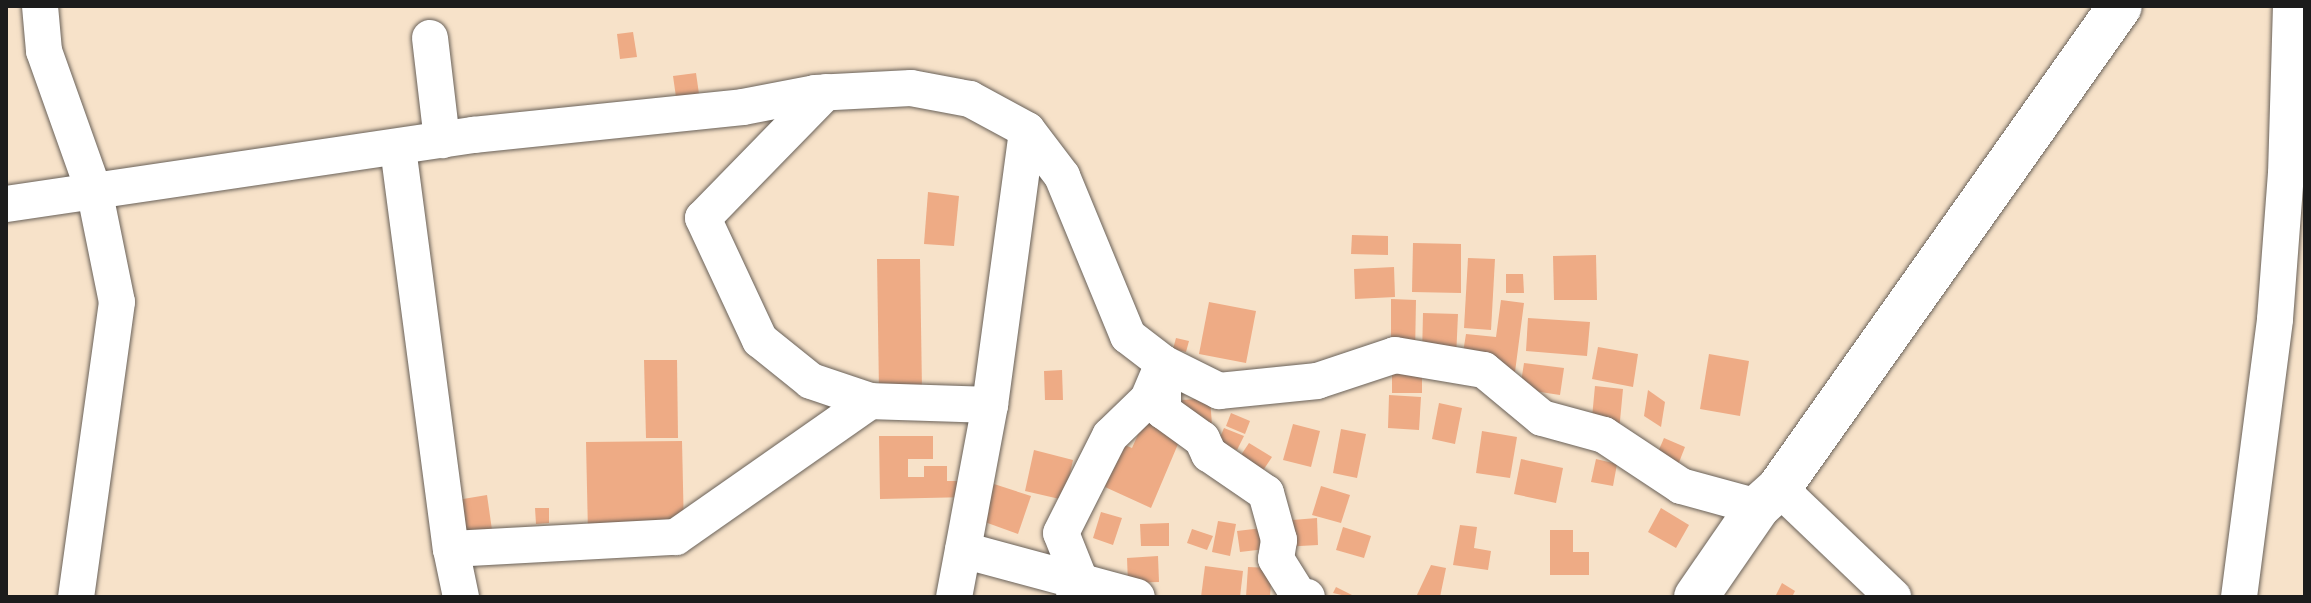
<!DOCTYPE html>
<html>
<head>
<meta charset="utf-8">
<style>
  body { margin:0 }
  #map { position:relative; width:2311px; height:603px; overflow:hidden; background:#f7e2c9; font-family:Alegreya,serif }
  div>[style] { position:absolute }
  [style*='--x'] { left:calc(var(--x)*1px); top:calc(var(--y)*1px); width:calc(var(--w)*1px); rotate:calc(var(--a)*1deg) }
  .building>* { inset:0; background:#eeab85 }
  .roads { filter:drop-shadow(0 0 2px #696159) drop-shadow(0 0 2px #696159) }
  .minor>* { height:36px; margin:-18px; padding:0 18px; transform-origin:18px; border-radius:18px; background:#fff }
  .trunk>* { height:44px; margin:-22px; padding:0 22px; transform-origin:22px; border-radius:22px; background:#fff }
  span { translate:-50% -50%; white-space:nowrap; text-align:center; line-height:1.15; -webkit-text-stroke:8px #fcf5e5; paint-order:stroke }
  .frame { position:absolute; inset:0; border:8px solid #1c1c1c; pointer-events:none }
</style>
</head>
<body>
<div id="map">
  <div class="building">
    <i style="clip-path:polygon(633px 32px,637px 57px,620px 59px,617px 34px)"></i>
    <i style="clip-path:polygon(696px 73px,699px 94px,676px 97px,673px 76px)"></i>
    <i style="clip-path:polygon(928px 192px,959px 196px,954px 246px,924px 244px)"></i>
    <i style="clip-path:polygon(1352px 235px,1388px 236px,1388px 255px,1351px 254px)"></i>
    <i style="clip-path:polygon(1413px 243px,1461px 244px,1461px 293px,1412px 292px)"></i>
    <i style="clip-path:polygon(1596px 255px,1597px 300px,1554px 300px,1553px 256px)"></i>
    <i style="clip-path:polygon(1468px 258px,1495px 259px,1491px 330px,1464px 328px)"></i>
    <i style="clip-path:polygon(877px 259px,920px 259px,922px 391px,879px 392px)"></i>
    <i style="clip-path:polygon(1394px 267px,1395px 297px,1355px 299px,1354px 269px)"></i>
    <i style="clip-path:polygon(1506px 274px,1523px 274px,1524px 293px,1506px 293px)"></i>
    <i style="clip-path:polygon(1391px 299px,1416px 300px,1415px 354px,1391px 354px)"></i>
    <i style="clip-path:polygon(1501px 300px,1524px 303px,1515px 372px,1461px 365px,1466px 334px,1496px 337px)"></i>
    <i style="clip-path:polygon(1209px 302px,1256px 311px,1246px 363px,1199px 354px)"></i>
    <i style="clip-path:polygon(1423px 313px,1458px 314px,1456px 358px,1422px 356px)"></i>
    <i style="clip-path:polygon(1528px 318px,1590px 322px,1587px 356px,1526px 351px)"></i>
    <i style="clip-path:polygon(1176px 338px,1189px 341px,1186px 352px,1173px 349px)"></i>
    <i style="clip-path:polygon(1598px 347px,1638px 354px,1633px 387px,1592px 379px)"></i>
    <i style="clip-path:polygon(1709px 354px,1749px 361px,1740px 416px,1700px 409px)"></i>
    <i style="clip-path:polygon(644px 360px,677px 360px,678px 438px,646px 438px)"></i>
    <i style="clip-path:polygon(1524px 363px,1564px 368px,1560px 395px,1520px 389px)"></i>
    <i style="clip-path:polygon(1062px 370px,1063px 400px,1045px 400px,1044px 371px)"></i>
    <i style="clip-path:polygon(1392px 370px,1422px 370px,1422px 393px,1392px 393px)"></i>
    <i style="clip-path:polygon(1595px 386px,1623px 389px,1619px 431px,1591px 428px)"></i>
    <i style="clip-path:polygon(1648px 390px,1665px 402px,1661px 427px,1644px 416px)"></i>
    <i style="clip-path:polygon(1389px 395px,1421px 397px,1419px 430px,1388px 428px)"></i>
    <i style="clip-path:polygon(1210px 398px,1212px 425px,1183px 417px,1182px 400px)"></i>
    <i style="clip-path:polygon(1439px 403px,1462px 408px,1455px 444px,1432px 439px)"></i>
    <i style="clip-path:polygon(1231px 413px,1250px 421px,1245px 434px,1226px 426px)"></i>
    <i style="clip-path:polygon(1144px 421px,1181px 437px,1151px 508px,1105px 487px,1120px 443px,1132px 448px)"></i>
    <i style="clip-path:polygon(1293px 424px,1320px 431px,1311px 467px,1283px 460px)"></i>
    <i style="clip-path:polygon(1224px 428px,1244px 436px,1237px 450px,1218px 442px)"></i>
    <i style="clip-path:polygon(1341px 429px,1366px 434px,1357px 478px,1333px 473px)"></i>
    <i style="clip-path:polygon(1482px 431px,1517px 437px,1510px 478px,1476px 473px)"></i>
    <i style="clip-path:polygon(879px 436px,933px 436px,933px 459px,908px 459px,908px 477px,924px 477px,924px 466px,947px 466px,947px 481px,970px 481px,970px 497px,880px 499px)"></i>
    <i style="clip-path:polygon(1664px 438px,1685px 447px,1674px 475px,1652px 466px)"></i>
    <i style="clip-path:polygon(682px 441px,684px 531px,588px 533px,586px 442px)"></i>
    <i style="clip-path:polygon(1249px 443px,1272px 457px,1260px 475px,1237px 461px)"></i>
    <i style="clip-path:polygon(1034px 450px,1073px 460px,1064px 500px,1025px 491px)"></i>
    <i style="clip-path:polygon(1521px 459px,1563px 468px,1556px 503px,1514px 494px)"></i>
    <i style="clip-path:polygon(1596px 459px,1617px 464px,1613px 486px,1591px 482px)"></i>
    <i style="clip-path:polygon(994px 484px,1031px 496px,1018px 534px,982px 521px)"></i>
    <i style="clip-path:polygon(1321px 486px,1350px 495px,1341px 523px,1312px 515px)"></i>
    <i style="clip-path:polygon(487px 495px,492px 530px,456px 535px,451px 501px)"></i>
    <i style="clip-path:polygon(535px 508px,549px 508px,549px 523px,536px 524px)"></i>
    <i style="clip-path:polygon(1661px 508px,1689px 525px,1676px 548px,1648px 532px)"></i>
    <i style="clip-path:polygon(1101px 512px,1122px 518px,1113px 545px,1093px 538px)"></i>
    <i style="clip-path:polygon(1317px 518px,1318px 545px,1282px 547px,1280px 521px)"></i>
    <i style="clip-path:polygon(1218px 521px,1236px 524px,1230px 556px,1212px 552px)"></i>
    <i style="clip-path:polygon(1169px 523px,1169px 546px,1141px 546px,1140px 524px)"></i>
    <i style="clip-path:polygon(1460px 525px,1477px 527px,1474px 548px,1491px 551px,1488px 570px,1453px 565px)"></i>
    <i style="clip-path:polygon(1271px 527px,1274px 548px,1240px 552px,1237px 531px)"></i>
    <i style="clip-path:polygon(1343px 527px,1371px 536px,1364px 558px,1336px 550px)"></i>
    <i style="clip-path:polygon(1192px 529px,1213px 536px,1207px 550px,1187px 543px)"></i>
    <i style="clip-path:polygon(1550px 530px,1573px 530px,1573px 552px,1589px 552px,1589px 575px,1550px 575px)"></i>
    <i style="clip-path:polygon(1158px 556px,1159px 582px,1128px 583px,1127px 558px)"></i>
    <i style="clip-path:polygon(1431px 565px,1446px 568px,1440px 597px,1416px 597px)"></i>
    <i style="clip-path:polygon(1205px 566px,1243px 571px,1240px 597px,1201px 597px)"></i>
    <i style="clip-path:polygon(1248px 567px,1272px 568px,1270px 597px,1246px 597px)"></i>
    <i style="clip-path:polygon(1782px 583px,1795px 591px,1792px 597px,1775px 597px)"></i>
    <i style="clip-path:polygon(1336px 587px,1352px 595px,1350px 597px,1333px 593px)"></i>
  </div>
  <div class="roads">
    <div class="minor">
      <i style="--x:40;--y:6;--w:45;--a:84.9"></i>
      <i style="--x:44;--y:51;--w:152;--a:70.4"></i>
      <i style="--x:95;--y:194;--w:110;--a:78.5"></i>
      <i style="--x:117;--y:302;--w:298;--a:97.9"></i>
      <i style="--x:430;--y:38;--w:103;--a:83.3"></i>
      <i style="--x:826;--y:92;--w:176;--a:134.3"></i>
      <i style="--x:703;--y:218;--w:135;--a:65"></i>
      <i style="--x:760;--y:340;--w:65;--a:38.8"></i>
      <i style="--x:811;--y:381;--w:62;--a:18.7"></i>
      <i style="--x:398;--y:148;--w:404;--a:82.5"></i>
      <i style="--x:6;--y:204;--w:472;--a:-8.4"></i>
      <i style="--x:473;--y:135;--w:271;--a:-5.9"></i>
      <i style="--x:743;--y:107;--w:73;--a:-11"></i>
      <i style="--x:815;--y:93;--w:96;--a:-3"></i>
      <i style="--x:911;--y:88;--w:60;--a:10.6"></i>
      <i style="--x:970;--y:99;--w:65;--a:28.5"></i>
      <i style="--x:1027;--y:130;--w:58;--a:52.7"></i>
      <i style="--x:1062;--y:176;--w:173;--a:67.6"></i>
      <i style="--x:1128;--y:336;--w:44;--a:37.6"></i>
      <i style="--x:1163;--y:363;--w:48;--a:90"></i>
      <i style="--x:1163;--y:411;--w:48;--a:35.7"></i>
      <i style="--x:1202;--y:439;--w:17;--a:65"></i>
      <i style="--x:1209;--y:454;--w:69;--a:34.4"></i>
      <i style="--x:1266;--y:493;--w:49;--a:74.5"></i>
      <i style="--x:1279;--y:540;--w:19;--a:99"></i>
      <i style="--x:1276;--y:559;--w:44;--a:58.1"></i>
      <i style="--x:1299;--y:596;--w:8;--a:7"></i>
      <i style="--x:990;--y:405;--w:277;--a:-82.3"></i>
      <i style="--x:1779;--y:488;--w:158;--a:43.7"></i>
      <i style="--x:963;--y:550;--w:180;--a:15.1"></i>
      <i style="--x:461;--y:597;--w:49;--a:-101.8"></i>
      <i style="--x:451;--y:549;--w:225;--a:-3.1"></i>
      <i style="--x:676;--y:537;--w:237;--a:-35"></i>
      <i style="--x:870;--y:401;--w:120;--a:1.9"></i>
      <i style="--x:990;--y:405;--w:195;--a:100.6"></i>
      <i style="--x:1074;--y:597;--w:20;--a:-75"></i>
      <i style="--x:1079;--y:578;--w:48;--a:-111.8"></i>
      <i style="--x:1061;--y:533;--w:109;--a:-63.2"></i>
      <i style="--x:1110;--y:436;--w:53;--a:-44.2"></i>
      <i style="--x:1148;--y:399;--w:39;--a:-67"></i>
      <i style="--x:1163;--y:363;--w:63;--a:26.6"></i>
      <i style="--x:1219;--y:391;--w:99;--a:-5.8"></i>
      <i style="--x:1317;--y:381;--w:82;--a:-18.4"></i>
      <i style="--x:1395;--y:355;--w:90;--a:9.6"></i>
      <i style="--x:1484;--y:370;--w:75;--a:39.6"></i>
      <i style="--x:1542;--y:418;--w:64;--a:15.3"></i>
      <i style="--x:1604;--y:435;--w:92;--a:33.5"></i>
      <i style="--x:1681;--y:486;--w:80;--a:15.3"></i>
      <i style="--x:2239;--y:597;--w:280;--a:-82.6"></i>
      <i style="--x:2275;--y:319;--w:145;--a:-85.7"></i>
      <i style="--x:2286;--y:174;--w:168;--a:-88.3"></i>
    </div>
    <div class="trunk">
      <i style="--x:1696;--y:597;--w:109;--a:-55.4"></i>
      <i style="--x:1758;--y:507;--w:28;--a:-42"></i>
      <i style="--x:1779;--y:488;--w:590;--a:-54.72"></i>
    </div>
  </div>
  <div class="frame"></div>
</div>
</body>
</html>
